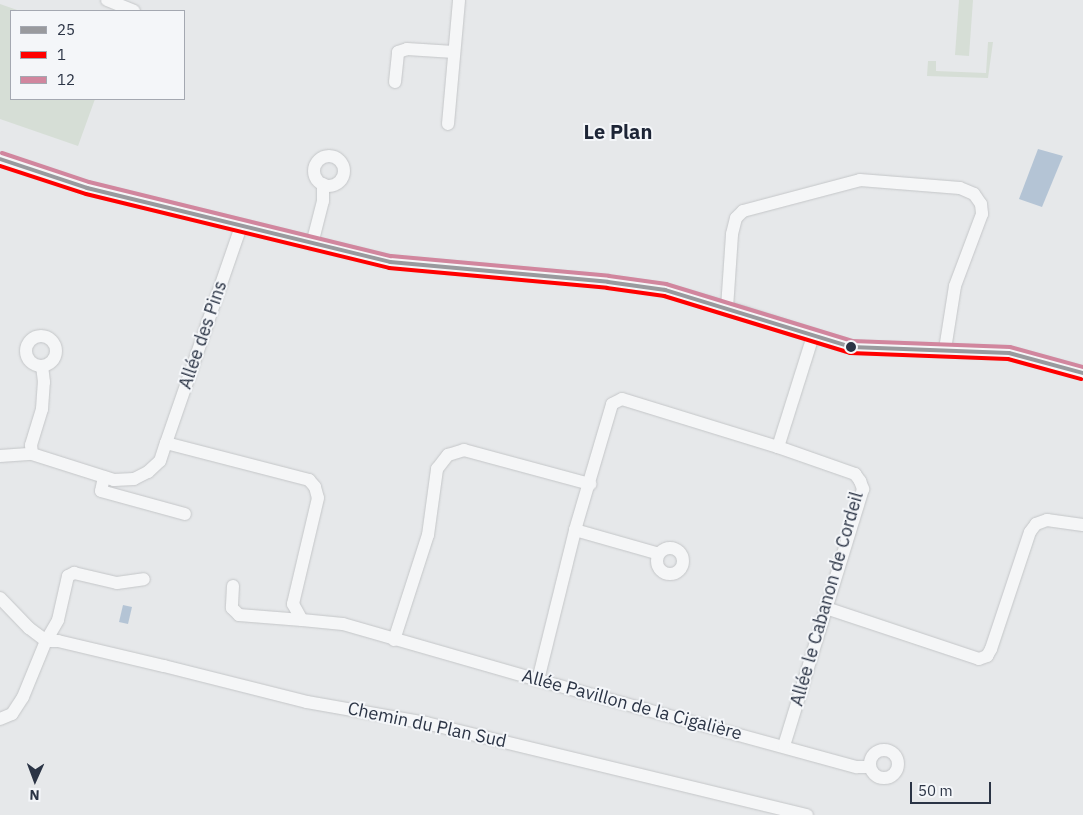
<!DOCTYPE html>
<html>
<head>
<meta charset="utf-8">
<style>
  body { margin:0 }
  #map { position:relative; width:1083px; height:815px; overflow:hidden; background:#e6e8ea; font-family:"IBM Plex Sans",sans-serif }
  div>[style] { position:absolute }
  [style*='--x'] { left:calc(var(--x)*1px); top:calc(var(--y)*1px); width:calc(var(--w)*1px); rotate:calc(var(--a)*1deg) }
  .green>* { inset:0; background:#d6ded6 }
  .water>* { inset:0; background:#b4c4d5 }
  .roads { filter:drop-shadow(0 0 1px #c4c6c8) drop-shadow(0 0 1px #c4c6c8) }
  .minor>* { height:12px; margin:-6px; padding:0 6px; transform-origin:6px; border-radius:6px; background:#f5f6f7 }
  .minor>.ring { margin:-6px; padding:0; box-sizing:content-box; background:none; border:12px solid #f5f6f7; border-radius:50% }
  .bus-1>* { height:4px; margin:-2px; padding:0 2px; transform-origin:2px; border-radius:2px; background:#999a9e }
  .bus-2>* { height:4px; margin:-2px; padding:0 2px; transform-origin:2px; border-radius:2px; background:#f00 }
  .bus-3>* { height:4px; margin:-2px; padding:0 2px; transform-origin:2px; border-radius:2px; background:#d1869e }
  .dots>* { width:14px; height:14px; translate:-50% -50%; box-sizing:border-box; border:2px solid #f4f6f9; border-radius:50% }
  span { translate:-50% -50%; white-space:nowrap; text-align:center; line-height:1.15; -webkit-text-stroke:4px #f4f6f9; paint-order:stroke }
  .street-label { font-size:18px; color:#2b3445 }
  .quarter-label { font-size:20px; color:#1d2536; font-weight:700 }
  .legend { position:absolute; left:10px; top:10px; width:175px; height:90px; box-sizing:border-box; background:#f4f6f9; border:1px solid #a4a8b1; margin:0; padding:6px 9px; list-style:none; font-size:15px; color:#2b3445 }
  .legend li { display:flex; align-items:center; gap:10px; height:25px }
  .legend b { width:25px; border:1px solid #a4a8b1 }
  .north { position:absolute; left:10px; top:755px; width:50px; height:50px; -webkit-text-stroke:4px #f4f6f9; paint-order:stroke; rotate:182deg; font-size:14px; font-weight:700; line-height:20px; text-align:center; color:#2b3445 }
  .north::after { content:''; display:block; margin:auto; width:18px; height:22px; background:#2b3445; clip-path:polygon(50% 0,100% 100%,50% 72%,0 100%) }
  .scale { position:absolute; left:910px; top:782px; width:81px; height:22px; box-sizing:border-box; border:2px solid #2b3445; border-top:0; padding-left:6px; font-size:15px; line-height:18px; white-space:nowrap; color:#2b3445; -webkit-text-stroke:4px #f4f6f9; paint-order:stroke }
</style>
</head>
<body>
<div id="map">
  <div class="green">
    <i style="clip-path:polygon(959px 0,973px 0,969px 56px,955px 55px)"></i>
    <i style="clip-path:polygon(0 4px,20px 11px,11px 11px,11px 99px,95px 99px,78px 146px,0 119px)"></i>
    <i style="clip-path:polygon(988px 42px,993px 42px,988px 78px,927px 76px,928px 61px,936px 61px,936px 71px,986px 73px)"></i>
  </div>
  <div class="water">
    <i style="clip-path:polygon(1038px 149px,1063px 156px,1042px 207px,1019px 199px)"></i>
    <i style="clip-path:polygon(123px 605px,132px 607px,128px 624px,119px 622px)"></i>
  </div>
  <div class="roads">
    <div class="minor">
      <i style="--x:107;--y:0;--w:29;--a:22"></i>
      <i style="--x:395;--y:82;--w:30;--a:-84"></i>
      <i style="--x:398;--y:52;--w:9;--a:-18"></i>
      <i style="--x:407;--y:49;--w:47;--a:3.7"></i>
      <i style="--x:448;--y:124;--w:124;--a:-84.9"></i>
      <i class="ring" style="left:314px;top:156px;width:18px;height:18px"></i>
      <i style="--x:0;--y:159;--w:92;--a:18.4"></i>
      <i style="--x:87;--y:188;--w:312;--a:13.7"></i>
      <i style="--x:390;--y:262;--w:219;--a:5.2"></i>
      <i style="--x:608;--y:282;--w:58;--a:8"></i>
      <i style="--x:665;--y:290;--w:83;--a:16"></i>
      <i style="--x:745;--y:313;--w:111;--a:17.8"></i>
      <i style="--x:851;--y:347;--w:158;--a:2.2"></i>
      <i style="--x:1009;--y:353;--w:77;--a:15.1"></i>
      <i style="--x:312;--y:244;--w:44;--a:-75.7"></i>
      <i style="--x:323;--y:201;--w:17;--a:-90"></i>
      <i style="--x:727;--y:308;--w:74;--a:-86.1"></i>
      <i style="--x:732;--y:234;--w:16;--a:-76"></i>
      <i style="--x:736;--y:218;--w:10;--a:-45"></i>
      <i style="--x:743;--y:211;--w:121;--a:-14.8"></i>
      <i style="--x:860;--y:180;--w:100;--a:4.6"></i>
      <i style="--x:960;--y:188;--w:15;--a:23"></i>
      <i style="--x:974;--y:194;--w:12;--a:55"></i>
      <i style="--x:981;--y:204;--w:10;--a:84"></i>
      <i style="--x:982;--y:214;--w:77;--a:110.6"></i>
      <i style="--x:955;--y:286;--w:64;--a:99"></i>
      <i class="ring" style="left:26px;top:336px;width:18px;height:18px"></i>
      <i style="--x:166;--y:443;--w:229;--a:-70.9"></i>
      <i style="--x:778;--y:447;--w:116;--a:-72.5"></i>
      <i style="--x:32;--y:454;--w:9;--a:-96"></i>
      <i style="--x:31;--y:445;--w:38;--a:-73"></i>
      <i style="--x:42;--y:409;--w:27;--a:-86"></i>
      <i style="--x:44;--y:382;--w:16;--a:-97"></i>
      <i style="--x:0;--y:456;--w:32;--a:-4"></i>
      <i style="--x:32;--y:454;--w:86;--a:17.6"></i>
      <i style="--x:114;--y:480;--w:20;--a:-3"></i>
      <i style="--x:134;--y:479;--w:16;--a:-27"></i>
      <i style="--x:148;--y:472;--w:16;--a:-43"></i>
      <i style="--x:160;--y:461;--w:19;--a:-72"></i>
      <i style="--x:166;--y:443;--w:148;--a:14.5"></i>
      <i style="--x:309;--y:480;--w:9;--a:49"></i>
      <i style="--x:315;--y:487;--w:11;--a:75"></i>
      <i style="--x:318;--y:498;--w:109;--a:103.3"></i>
      <i style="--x:293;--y:604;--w:18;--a:61"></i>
      <i style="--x:302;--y:620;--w:41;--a:5.6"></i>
      <i style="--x:343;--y:624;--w:203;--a:16"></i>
      <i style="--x:538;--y:680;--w:331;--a:15.3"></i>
      <i style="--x:857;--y:767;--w:12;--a:0"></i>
      <i style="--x:104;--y:477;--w:14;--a:102"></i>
      <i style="--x:101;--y:491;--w:87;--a:15.3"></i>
      <i style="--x:575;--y:530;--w:87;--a:15.9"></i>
      <i class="ring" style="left:657px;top:548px;width:14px;height:14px"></i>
      <i style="--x:233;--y:586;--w:22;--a:93"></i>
      <i style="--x:232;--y:608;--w:10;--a:45"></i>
      <i style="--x:239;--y:615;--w:63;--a:4.5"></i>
      <i style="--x:0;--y:598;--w:42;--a:46"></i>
      <i style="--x:29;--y:628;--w:21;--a:37"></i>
      <i style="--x:46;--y:641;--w:12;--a:0"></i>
      <i style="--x:58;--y:641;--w:109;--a:13.3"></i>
      <i style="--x:164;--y:666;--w:147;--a:14.1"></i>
      <i style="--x:307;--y:702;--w:121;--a:10"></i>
      <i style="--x:426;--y:723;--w:392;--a:13.6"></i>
      <i style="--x:826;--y:608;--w:161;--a:18.4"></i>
      <i style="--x:979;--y:659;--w:9;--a:-21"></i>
      <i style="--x:987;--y:656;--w:8;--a:-60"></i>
      <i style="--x:991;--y:649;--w:123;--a:-71.6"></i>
      <i style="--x:1030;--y:532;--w:10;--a:-53"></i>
      <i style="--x:1036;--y:524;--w:12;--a:-20"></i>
      <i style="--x:1047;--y:520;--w:36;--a:8"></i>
      <i style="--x:394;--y:640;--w:110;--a:-72.1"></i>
      <i style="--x:428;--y:535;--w:67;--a:-82.2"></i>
      <i style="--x:437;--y:469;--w:18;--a:-52"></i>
      <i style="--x:448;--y:455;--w:17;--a:-17"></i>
      <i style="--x:464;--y:450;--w:131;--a:15.1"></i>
      <i style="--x:538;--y:680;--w:154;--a:-76.1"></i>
      <i style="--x:575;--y:530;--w:131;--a:-73.6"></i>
      <i style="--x:612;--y:404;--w:11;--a:-27"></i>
      <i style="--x:622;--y:399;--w:163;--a:17.1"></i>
      <i style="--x:778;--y:447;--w:82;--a:19.3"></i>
      <i style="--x:855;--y:474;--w:9;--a:54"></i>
      <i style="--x:860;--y:481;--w:9;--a:69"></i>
      <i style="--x:863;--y:489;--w:268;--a:107.1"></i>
      <i style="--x:0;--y:719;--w:13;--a:-23"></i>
      <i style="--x:12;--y:714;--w:20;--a:-57"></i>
      <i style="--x:23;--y:697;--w:61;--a:-67.7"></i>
      <i style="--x:46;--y:641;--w:24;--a:-60"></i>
      <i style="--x:58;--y:620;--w:45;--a:-77.2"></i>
      <i style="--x:68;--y:576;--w:7;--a:-27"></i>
      <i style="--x:74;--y:573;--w:44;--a:13.1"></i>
      <i style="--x:117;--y:583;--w:27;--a:-8"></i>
      <i class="ring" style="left:870px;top:750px;width:16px;height:16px"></i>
    </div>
  </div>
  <div class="bus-1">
    <i style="--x:0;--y:159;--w:92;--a:18.4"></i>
    <i style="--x:87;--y:188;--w:312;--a:13.7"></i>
    <i style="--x:390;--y:262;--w:219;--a:5.2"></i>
    <i style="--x:608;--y:282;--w:58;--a:8"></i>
    <i style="--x:665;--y:290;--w:195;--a:17"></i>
    <i style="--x:851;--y:347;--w:158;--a:2.2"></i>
    <i style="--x:1009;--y:353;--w:77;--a:15.1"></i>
  </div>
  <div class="bus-2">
    <i style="--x:0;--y:166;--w:90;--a:18"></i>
    <i style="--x:86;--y:194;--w:312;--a:13.7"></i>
    <i style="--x:389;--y:268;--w:219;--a:5.2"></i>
    <i style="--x:607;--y:288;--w:58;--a:8"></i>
    <i style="--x:664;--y:296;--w:195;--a:17"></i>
    <i style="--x:850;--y:353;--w:158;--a:2.2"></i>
    <i style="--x:1008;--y:359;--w:76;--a:15.3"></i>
  </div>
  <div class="bus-3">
    <i style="--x:2;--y:153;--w:92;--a:18.4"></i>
    <i style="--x:89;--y:182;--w:311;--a:13.8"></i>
    <i style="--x:391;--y:256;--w:219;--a:5.2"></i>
    <i style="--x:609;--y:276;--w:58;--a:8"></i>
    <i style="--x:666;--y:284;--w:195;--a:17"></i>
    <i style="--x:852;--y:341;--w:158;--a:2.2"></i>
    <i style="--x:1010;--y:347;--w:76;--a:15.3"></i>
  </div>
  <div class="dots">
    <i style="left:851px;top:347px;background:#2b3445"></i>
  </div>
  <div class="street-label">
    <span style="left:203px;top:335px;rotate:-71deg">Allée des Pins</span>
    <span style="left:827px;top:599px;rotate:-74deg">Allée le Cabanon de Cordeil</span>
    <span style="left:632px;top:705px;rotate:15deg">Allée Pavillon de la Cigalière</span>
    <span style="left:427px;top:725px;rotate:12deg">Chemin du Plan Sud</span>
  </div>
  <div class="quarter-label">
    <span style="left:618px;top:131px">Le Plan</span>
  </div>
  <ul class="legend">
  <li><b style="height:6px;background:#999a9e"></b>25</li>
  <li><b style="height:6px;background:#f00"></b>1</li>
  <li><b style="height:6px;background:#d1869e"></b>12</li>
  </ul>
  <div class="north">N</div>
  <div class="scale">50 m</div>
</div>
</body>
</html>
